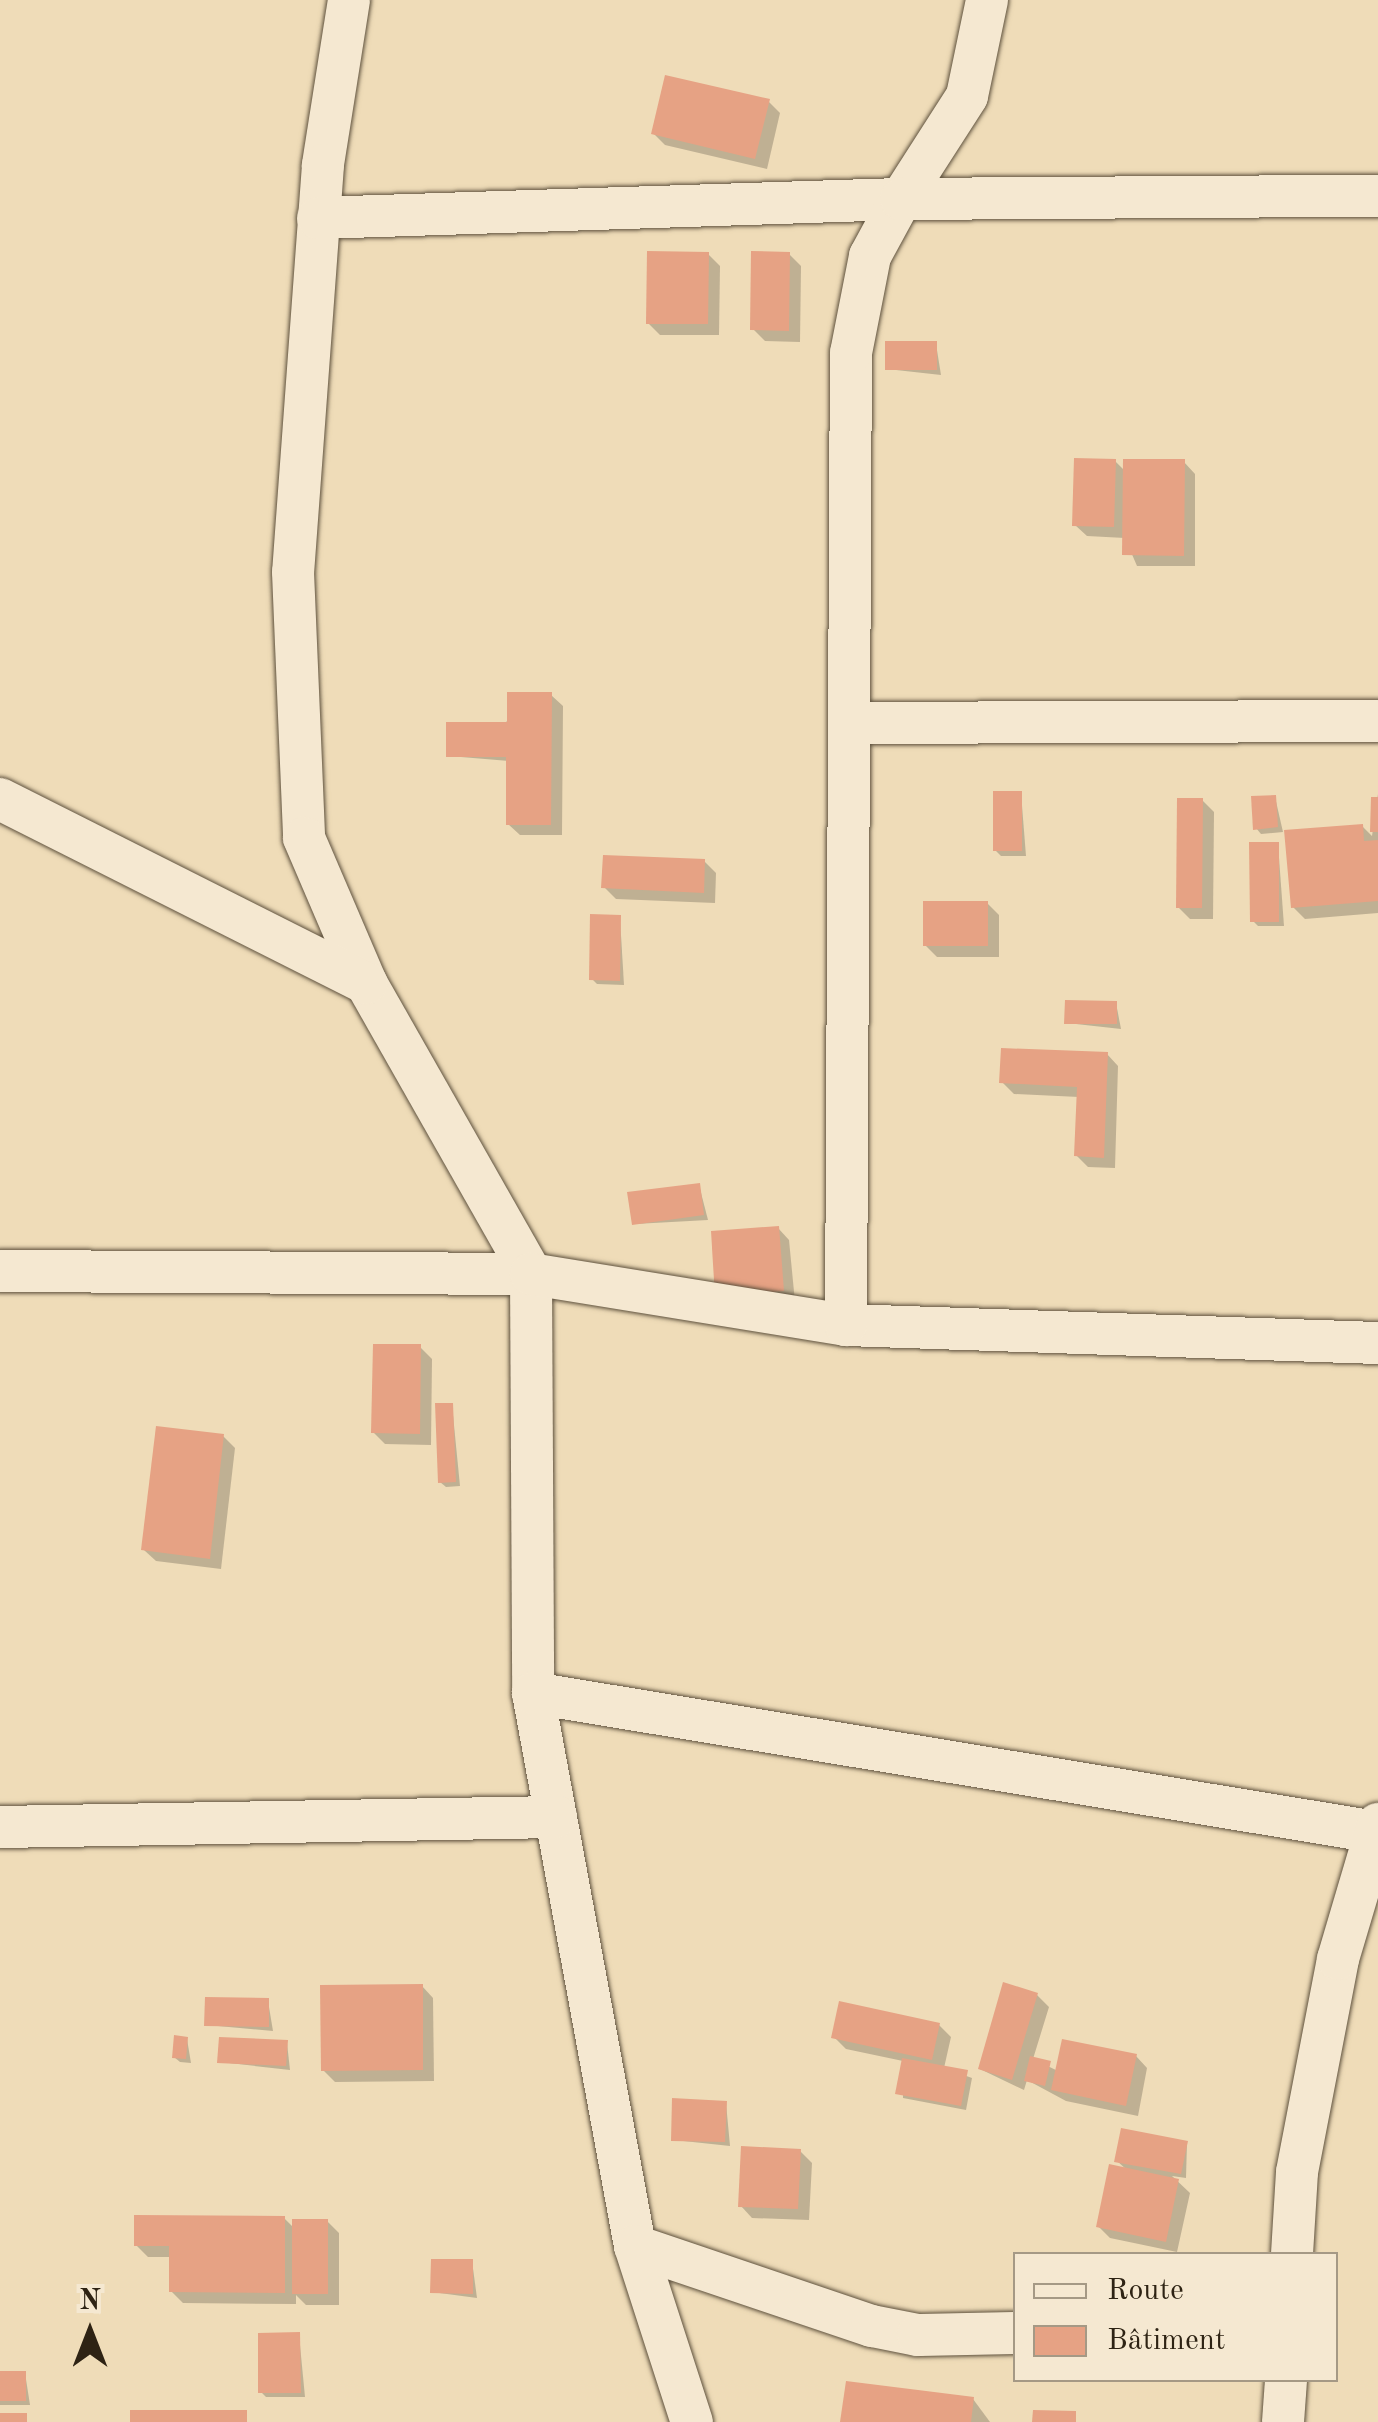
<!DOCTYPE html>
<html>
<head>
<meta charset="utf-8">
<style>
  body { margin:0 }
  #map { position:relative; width:1378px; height:2422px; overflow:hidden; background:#efdcb8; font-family:"Old Standard TT",serif }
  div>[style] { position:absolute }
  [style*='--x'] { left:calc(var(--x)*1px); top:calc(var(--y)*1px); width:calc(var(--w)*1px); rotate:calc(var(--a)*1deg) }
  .shadow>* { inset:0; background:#0003 }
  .building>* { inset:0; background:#e6a284 }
  .roads { filter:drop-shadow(0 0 2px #5e513d) drop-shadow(0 0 2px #5e513d) }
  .minor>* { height:42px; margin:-21px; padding:0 21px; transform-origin:21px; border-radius:21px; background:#f5e8d1 }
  span { translate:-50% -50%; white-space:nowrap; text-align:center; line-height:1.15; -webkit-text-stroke:10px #f5e8d1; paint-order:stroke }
  .legend { position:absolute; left:1013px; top:2252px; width:325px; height:130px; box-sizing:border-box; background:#f5e8d1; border:2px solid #a59985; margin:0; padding:12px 18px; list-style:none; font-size:30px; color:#2e2314 }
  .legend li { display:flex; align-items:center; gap:20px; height:50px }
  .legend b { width:50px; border:2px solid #a59985 }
  .north { position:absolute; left:40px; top:2282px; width:100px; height:100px; -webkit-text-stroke:8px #f5e8d1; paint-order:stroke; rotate:0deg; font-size:28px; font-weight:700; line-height:40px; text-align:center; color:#2e2314 }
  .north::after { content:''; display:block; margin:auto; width:35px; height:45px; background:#2e2314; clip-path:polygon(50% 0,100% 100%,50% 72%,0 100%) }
</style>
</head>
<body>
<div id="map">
  <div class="shadow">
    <i style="clip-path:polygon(768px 101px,780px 113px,767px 169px,665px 145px,654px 134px)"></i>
    <i style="clip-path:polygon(708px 254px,720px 266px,719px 335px,660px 335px,648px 323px)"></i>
    <i style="clip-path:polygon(789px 254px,801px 266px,800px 342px,765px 341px,753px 329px)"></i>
    <i style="clip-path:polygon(936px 344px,941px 375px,887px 369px)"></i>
    <i style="clip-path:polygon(1115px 461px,1126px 472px,1184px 462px,1195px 474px,1195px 566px,1137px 566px,1125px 538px,1087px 536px,1075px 525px)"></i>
    <i style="clip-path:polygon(551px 695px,563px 706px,562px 835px,520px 835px,508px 824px,509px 761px,449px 756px)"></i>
    <i style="clip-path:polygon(1021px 793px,1026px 856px,1001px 856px,995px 850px)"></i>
    <i style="clip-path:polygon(1378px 794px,1378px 913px,1305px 919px,1293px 907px,1362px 826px,1372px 836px)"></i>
    <i style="clip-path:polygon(1275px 797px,1283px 832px,1261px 834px,1256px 828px)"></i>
    <i style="clip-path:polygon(1202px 800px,1214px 812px,1213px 919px,1190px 919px,1178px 907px)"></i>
    <i style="clip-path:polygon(1278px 844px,1284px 926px,1258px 926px,1253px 921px)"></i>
    <i style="clip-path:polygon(704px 861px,716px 873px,715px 903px,616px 899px,604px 887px)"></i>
    <i style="clip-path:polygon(987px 903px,999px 915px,999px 957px,937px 957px,925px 945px)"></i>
    <i style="clip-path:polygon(620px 918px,624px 985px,597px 984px,592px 979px)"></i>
    <i style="clip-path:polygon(1116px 1003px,1121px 1029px,1067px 1023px)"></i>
    <i style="clip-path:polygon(1107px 1054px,1118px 1066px,1115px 1168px,1088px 1167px,1076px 1155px,1079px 1097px,1014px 1094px,1002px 1082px)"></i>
    <i style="clip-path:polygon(699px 1185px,708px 1220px,635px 1224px)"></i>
    <i style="clip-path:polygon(778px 1228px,789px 1240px,795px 1302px,730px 1307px)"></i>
    <i style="clip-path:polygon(420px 1347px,432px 1359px,431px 1445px,385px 1444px,373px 1432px)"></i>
    <i style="clip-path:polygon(452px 1405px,460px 1486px,446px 1487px,440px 1482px)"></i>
    <i style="clip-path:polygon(223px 1436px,235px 1448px,221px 1569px,156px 1561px,144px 1550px)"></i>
    <i style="clip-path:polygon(422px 1986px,433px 1998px,434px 2081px,335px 2082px,323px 2070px)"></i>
    <i style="clip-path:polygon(1037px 1995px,1049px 2007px,1033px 2059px,1058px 2071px,1136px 2056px,1147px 2068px,1138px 2116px,1066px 2101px,1027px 2080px,1024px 2090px,980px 2069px)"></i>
    <i style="clip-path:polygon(268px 2001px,273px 2031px,207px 2025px)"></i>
    <i style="clip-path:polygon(939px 2025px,951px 2037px,944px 2068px,972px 2078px,966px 2110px,903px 2098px,903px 2061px,846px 2049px,834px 2037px)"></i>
    <i style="clip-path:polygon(187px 2039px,191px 2063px,180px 2062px,174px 2057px)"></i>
    <i style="clip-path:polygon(287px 2043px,290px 2070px,220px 2062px)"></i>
    <i style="clip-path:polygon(726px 2103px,730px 2146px,674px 2140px)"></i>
    <i style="clip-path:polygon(1187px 2143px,1186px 2178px,1172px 2176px,1190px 2193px,1177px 2252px,1110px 2238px,1098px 2226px,1127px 2170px,1117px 2161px)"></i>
    <i style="clip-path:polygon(800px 2151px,812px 2163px,809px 2220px,752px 2218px,741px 2206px)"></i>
    <i style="clip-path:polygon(284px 2218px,294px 2228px,327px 2221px,339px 2233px,339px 2305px,306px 2305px,296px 2295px,296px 2304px,183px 2303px,171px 2291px,171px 2257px,148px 2257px,136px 2245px)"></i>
    <i style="clip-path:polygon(472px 2261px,477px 2298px,432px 2292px)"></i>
    <i style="clip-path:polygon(299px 2335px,305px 2397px,266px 2397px,261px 2392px)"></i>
    <i style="clip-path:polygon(25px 2373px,30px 2405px,0 2405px,0 2374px)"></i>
    <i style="clip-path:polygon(973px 2399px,990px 2422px,843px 2422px)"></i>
  </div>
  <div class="building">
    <i style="clip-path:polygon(665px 75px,770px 99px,755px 159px,651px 134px)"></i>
    <i style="clip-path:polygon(647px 251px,709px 252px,708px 324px,646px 324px)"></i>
    <i style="clip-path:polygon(751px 251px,790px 252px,789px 331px,750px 330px)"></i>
    <i style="clip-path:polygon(885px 341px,937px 341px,937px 370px,885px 370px)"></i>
    <i style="clip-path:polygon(1074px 458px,1116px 459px,1114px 527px,1072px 526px)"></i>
    <i style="clip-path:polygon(1123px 459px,1185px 459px,1184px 556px,1122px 555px)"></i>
    <i style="clip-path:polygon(507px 692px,552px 692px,551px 825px,506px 825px,506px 757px,446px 757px,446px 722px,507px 722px)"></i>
    <i style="clip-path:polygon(993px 791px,1022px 791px,1022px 851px,993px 851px)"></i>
    <i style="clip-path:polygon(1276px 795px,1278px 827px,1253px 830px,1251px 796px)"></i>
    <i style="clip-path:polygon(1371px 797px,1378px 797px,1378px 832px,1370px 832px)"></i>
    <i style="clip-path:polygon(1177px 798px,1203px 798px,1202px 908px,1176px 908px)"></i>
    <i style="clip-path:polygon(1363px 824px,1364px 841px,1378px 840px,1378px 901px,1291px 908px,1284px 830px)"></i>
    <i style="clip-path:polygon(1249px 842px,1279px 842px,1279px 922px,1250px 922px)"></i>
    <i style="clip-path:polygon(603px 855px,705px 859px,704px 893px,601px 888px)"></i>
    <i style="clip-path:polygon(923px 901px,988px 901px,988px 946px,923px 946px)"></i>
    <i style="clip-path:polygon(590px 914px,621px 915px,620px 981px,589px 980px)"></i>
    <i style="clip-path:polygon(1065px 1000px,1117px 1001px,1117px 1024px,1064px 1024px)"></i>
    <i style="clip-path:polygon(1001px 1048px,1108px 1052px,1104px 1158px,1074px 1156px,1077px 1087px,999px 1083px)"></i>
    <i style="clip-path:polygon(700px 1183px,704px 1215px,632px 1225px,627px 1192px)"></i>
    <i style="clip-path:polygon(779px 1226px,784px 1291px,715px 1297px,711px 1231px)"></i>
    <i style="clip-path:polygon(373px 1344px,421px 1344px,420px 1434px,371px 1433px)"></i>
    <i style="clip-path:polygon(435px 1403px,453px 1403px,456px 1482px,438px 1483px)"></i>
    <i style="clip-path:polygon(156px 1426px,224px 1434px,210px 1559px,141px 1550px)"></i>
    <i style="clip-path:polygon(1003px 1982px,1038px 1993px,1012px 2080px,978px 2069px)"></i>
    <i style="clip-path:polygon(423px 1984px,423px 2070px,321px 2071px,320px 1985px)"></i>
    <i style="clip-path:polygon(205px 1997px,269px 1998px,269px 2027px,204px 2026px)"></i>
    <i style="clip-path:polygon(839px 2001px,940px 2023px,932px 2060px,831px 2038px)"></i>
    <i style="clip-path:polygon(174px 2035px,188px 2037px,186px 2059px,172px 2058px)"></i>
    <i style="clip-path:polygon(219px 2037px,288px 2040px,286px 2066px,217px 2063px)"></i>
    <i style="clip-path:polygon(1062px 2039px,1137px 2054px,1126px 2106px,1051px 2090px)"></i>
    <i style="clip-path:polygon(1030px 2056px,1051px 2061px,1045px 2086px,1024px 2081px)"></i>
    <i style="clip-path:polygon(902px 2058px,968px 2070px,961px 2106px,895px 2094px)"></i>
    <i style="clip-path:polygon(672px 2098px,727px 2101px,725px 2142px,671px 2141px)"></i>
    <i style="clip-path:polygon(1121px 2128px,1188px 2141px,1181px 2174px,1114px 2162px)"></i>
    <i style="clip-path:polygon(741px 2146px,801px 2149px,798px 2209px,738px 2207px)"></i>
    <i style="clip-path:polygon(1109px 2164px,1179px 2179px,1166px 2242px,1096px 2227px)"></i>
    <i style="clip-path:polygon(134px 2215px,285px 2216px,285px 2293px,169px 2292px,169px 2246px,134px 2246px)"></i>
    <i style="clip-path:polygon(292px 2219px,328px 2219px,328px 2294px,292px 2294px)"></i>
    <i style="clip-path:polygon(431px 2259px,473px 2259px,473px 2294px,430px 2293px)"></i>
    <i style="clip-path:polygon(300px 2332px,301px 2393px,258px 2393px,258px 2333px)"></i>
    <i style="clip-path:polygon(0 2371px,26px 2371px,26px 2401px,0 2401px)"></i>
    <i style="clip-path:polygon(846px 2381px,974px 2397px,971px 2422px,840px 2422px)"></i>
    <i style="clip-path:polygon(130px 2410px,247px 2410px,247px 2422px,130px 2422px)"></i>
    <i style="clip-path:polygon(1033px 2410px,1076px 2411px,1076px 2422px,1032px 2422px)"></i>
    <i style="clip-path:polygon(0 2413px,27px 2413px,27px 2422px,0 2422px)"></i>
  </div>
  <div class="roads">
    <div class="minor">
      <i style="--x:349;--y:0;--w:167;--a:99"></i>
      <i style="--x:323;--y:165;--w:408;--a:94.2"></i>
      <i style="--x:293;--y:572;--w:266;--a:87.6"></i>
      <i style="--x:304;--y:838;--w:158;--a:66.8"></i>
      <i style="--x:366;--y:983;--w:335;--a:60.4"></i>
      <i style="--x:531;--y:1274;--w:419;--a:89.7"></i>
      <i style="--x:533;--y:1693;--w:562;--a:79.55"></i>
      <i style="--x:635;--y:2246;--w:185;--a:72.1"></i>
      <i style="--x:318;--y:218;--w:583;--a:-1.87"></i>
      <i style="--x:901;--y:199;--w:122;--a:-57.3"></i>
      <i style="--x:967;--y:96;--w:98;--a:-78.2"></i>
      <i style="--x:849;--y:723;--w:529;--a:-0.22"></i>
      <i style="--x:0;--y:799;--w:410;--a:26.7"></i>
      <i style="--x:0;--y:1271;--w:531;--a:0.32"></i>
      <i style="--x:531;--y:1274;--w:319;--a:9.2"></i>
      <i style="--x:846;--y:1325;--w:532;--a:1.94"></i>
      <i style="--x:846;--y:1325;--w:972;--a:-89.71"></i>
      <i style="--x:851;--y:353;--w:99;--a:-78.9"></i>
      <i style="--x:870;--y:256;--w:65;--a:-61.5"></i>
      <i style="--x:901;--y:199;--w:477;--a:-0.4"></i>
      <i style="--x:533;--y:1693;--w:853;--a:9.37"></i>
      <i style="--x:0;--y:1827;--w:556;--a:-1.03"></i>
      <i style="--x:635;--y:2246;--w:250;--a:18.7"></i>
      <i style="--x:872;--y:2326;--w:47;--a:11.1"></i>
      <i style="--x:918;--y:2335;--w:98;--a:-1.2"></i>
      <i style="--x:1292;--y:2254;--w:82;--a:-86.5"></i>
      <i style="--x:1297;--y:2172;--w:217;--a:-79.1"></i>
      <i style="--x:1338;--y:1959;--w:141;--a:-73.5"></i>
      <i style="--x:1283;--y:2422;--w:42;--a:-85.9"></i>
    </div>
  </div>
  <ul class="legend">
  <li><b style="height:12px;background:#f5e8d1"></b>Route</li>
  <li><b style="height:28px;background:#e6a284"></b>Bâtiment</li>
  </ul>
  <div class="north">N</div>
</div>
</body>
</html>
